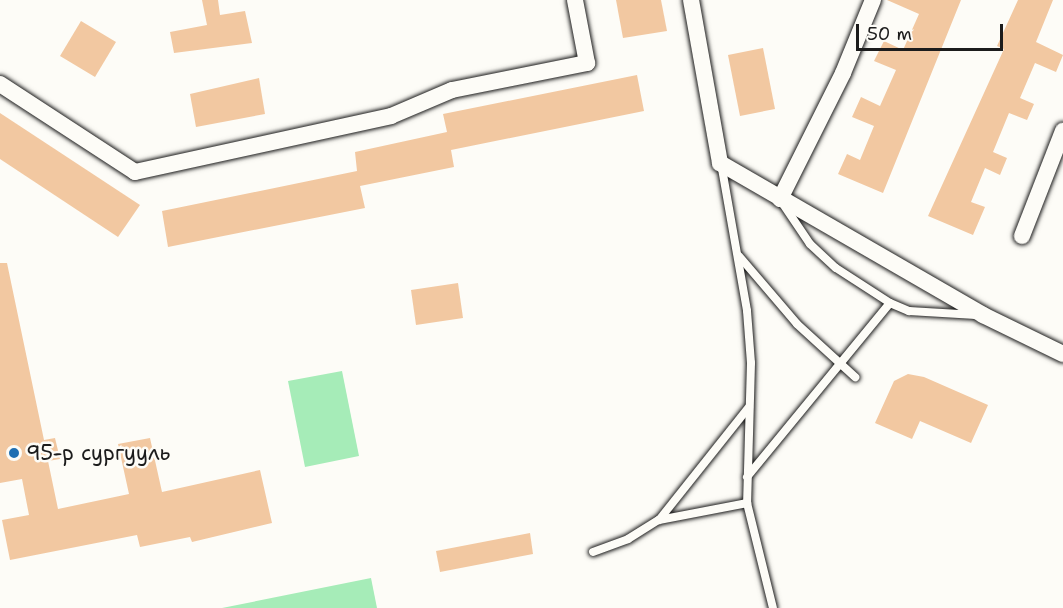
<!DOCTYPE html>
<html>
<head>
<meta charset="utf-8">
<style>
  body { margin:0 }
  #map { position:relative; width:1063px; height:608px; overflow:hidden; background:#fdfcf7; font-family:"Shantell Sans",sans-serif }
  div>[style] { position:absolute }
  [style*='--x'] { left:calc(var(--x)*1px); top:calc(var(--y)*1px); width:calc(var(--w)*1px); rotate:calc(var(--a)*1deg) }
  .green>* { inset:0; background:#a6ecb8 }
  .building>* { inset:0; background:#f2c8a1 }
  .roads { filter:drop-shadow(0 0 2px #1c1c1c) drop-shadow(0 0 2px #1c1c1c) }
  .service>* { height:8px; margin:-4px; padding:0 4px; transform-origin:4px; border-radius:4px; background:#fdfcf7 }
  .minor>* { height:16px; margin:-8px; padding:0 8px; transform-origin:8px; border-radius:8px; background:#fdfcf7 }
  .dots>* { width:16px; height:16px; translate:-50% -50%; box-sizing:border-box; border:3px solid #fdfcf7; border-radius:50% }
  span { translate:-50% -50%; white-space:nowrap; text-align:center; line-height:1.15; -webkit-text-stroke:5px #fdfcf7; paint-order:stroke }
  .poi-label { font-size:21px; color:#1c1c1c }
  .left { translate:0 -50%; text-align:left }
  .scale { position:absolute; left:856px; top:24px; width:147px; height:27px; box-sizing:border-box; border:3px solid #1c1c1c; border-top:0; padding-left:8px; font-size:18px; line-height:21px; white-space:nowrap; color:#1c1c1c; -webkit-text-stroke:4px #fdfcf7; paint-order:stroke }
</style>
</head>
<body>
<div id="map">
  <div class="green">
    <i style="clip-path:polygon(342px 371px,359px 456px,305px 467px,288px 381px)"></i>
    <i style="clip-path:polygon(371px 578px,377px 608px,222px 608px)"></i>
  </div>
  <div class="building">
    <i style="clip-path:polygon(202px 0,218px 0,220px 15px,245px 11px,252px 43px,174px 53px,170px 32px,207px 25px)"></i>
    <i style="clip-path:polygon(616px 0,661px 0,667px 31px,623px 38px)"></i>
    <i style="clip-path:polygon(887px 0,961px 0,883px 193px,838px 174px,847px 154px,860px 160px,874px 126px,852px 117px,861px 97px,880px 106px,896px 70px,874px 61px,884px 41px,903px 50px,919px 14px)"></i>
    <i style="clip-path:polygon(1018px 0,1053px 0,1036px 42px,1063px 55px,1056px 72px,1035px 63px,1020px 98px,1034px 104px,1027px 120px,1009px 113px,993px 152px,1007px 158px,1000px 175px,985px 168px,971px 202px,985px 207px,973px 235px,928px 216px,1004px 49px,997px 46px)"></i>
    <i style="clip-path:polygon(81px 21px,116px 42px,95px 77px,60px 56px)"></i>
    <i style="clip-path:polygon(763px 48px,775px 109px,740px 116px,728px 55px)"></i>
    <i style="clip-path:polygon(637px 75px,644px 111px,451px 150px,454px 167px,360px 186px,365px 208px,168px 247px,162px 211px,357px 171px,355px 152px,447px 132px,443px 114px)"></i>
    <i style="clip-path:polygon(259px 78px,265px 114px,196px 127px,190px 94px)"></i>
    <i style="clip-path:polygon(0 113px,140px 205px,118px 237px,0 159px)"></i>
    <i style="clip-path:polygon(0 263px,7px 263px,44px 440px,55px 438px,60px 459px,48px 461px,58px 509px,129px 494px,118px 444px,150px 438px,162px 492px,260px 470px,272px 523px,192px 542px,190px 537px,140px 547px,137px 535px,10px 560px,2px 520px,29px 515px,22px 479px,0 483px)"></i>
    <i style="clip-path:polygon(458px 283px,463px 318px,416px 325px,411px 290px)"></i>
    <i style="clip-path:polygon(908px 374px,924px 377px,988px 405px,971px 443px,920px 421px,912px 439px,875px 423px,894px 381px)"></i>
    <i style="clip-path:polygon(530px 533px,533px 554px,440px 572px,436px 551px)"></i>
  </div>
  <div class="roads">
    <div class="service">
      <i style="--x:721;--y:163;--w:150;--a:80"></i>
      <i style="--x:747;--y:311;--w:52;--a:85.6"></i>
      <i style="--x:751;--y:363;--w:140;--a:91.6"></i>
      <i style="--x:747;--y:503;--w:108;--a:76.1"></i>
      <i style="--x:783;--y:204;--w:48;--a:56"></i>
      <i style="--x:810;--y:244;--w:35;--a:43"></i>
      <i style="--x:836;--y:268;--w:64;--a:32.9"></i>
      <i style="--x:890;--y:303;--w:21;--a:23"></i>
      <i style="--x:909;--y:311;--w:67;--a:3.4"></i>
      <i style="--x:739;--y:256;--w:89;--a:49.5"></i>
      <i style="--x:797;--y:324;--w:79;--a:42.4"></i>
      <i style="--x:747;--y:477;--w:225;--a:-50.6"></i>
      <i style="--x:659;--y:520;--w:90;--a:-10.9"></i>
      <i style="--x:593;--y:552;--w:37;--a:-20"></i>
      <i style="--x:628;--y:539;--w:36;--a:-32"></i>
      <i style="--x:659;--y:520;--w:144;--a:-51.5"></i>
    </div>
    <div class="minor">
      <i style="--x:691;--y:0;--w:166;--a:79.9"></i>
      <i style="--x:720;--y:163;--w:304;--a:30"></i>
      <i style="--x:983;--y:315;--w:89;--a:26"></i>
      <i style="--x:0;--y:84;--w:161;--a:33.1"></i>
      <i style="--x:135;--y:172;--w:262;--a:-12.3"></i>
      <i style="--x:391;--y:116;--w:66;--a:-23.1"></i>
      <i style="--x:452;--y:90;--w:138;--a:-11.3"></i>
      <i style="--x:587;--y:63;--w:64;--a:-100.8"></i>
      <i style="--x:780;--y:199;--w:141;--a:-63.4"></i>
      <i style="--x:843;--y:73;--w:79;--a:-67.7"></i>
      <i style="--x:1022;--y:236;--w:113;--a:-68.7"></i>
    </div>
  </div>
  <div class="dots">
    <i style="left:14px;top:453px;background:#1f6fb2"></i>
  </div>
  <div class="poi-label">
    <span class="left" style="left:26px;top:453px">95-р сургууль</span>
  </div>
  <div class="scale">50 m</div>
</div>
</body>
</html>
